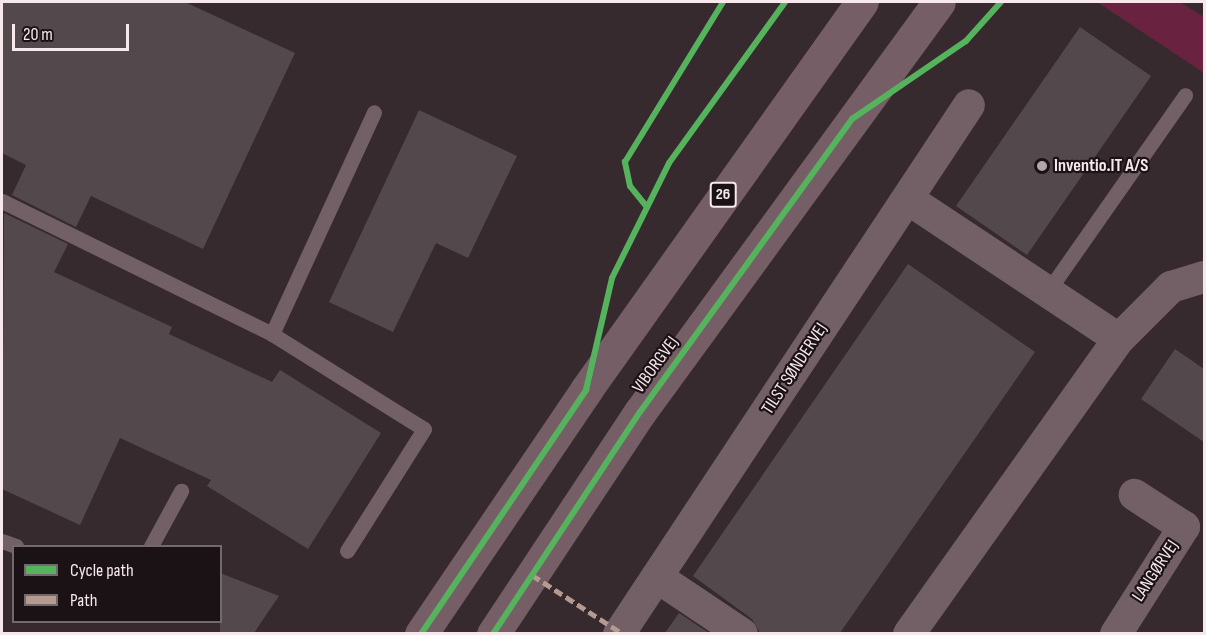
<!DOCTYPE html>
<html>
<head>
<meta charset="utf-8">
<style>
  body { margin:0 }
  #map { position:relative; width:1206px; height:635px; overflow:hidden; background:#362a2e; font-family:"Sofia Sans Condensed",sans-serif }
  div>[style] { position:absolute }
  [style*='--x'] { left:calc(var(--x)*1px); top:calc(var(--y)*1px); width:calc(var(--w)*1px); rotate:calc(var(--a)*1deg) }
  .green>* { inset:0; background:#692341 }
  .building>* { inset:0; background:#53484c }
  .service>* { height:15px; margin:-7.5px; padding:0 7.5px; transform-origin:7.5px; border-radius:7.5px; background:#736067 }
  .minor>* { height:32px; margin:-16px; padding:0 16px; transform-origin:16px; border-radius:16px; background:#736067 }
  .primary>* { height:33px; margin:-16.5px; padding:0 16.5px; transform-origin:16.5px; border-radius:16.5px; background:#765e66 }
  .quiet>* { height:4.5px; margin-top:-2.25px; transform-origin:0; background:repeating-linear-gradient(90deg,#b69a8f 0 9px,transparent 0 13.5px) }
  .cycleway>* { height:6px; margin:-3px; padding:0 3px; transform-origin:3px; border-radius:3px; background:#56b35d }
  .dots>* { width:16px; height:16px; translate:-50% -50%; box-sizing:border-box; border:3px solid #1b1215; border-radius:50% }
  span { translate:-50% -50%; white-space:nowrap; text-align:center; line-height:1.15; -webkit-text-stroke:4.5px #1b1215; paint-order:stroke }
  .shield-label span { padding:2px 4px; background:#1b1215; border:2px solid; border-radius:4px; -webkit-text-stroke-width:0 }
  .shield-label { font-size:16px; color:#f7e8ec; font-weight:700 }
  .poi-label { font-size:18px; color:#f7e8ec; font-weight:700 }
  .left { translate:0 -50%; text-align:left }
  .street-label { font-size:18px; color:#f7e8ec }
  .frame { position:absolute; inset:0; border:3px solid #f7e8ec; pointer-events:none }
  .legend { position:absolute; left:12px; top:545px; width:210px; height:78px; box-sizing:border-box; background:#1b1215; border:2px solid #73686b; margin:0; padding:8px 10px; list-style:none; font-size:18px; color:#f7e8ec }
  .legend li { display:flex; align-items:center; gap:12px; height:30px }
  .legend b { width:30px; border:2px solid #73686b }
  .scale { position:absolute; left:12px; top:24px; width:117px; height:27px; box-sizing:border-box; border:3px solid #f7e8ec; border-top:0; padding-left:8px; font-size:18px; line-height:21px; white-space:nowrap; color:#f7e8ec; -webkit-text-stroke:4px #1b1215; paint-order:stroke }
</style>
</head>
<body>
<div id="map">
  <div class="green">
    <i style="clip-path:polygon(1097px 2px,1180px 2px,1204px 17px,1204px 73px)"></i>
  </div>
  <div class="building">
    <i style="clip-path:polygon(2px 2px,185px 2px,295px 53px,203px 249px,91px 196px,76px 227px,12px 195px,26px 165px,2px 153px)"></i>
    <i style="clip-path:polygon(1080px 27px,1151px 76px,1027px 255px,956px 206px)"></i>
    <i style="clip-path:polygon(419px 110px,517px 156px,468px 258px,436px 243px,393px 332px,329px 302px)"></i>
    <i style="clip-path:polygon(4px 213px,68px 244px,54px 272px,172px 327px,169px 334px,272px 382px,280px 370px,381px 433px,308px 549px,207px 486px,211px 480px,120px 438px,80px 525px,2px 489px)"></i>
    <i style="clip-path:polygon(908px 264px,1035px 352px,840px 633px,760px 633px,752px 619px,693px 576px)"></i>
    <i style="clip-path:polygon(1175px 349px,1204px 369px,1204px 442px,1141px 399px)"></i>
    <i style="clip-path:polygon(220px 573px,279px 596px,254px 633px,220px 633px)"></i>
    <i style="clip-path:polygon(679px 613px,709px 633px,665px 633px)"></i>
  </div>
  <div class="service">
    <i style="--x:2;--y:201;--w:301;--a:26.2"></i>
    <i style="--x:272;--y:334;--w:179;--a:32"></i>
    <i style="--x:424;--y:429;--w:144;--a:122.3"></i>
    <i style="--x:1048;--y:291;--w:239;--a:-55"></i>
    <i style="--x:272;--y:334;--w:244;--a:-65.3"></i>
    <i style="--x:2;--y:541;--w:15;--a:20"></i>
    <i style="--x:151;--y:546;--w:63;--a:-61.4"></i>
  </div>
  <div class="minor">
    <i style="--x:908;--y:199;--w:253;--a:33.6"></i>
    <i style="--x:657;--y:577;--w:102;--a:33.8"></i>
    <i style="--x:619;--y:634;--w:634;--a:-56.51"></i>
    <i style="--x:909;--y:634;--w:362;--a:-54.6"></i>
    <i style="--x:1119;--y:339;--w:74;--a:-45"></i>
    <i style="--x:1171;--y:287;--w:34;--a:-17"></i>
    <i style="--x:1116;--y:634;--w:127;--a:-57.6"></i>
    <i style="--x:1184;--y:527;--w:59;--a:-146.9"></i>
  </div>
  <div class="primary">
    <i style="--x:421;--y:634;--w:295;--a:-55.9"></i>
    <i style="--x:586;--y:390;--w:476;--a:-54.6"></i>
    <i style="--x:493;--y:634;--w:266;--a:-56.5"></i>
    <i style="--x:640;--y:412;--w:507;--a:-53.9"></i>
  </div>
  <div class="quiet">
    <i style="--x:532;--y:575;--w:105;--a:32.9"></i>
  </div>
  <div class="cycleway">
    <i style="--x:647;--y:207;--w:27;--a:-129"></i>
    <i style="--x:630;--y:186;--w:25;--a:-102"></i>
    <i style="--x:625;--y:162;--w:188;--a:-58.5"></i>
    <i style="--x:421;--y:634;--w:295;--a:-55.9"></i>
    <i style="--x:586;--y:390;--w:115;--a:-76.9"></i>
    <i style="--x:612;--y:278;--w:128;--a:-63.6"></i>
    <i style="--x:669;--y:163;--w:198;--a:-54.2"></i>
    <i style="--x:493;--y:634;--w:266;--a:-56.5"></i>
    <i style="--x:640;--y:412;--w:362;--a:-54.1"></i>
    <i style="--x:852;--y:119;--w:138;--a:-34.4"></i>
    <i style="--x:966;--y:41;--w:52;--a:-48.1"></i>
  </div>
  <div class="dots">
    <i style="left:1042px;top:166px;background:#b3a6aa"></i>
  </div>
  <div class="shield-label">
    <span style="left:723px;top:195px">26</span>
  </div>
  <div class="poi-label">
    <span class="left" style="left:1054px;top:166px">Inventio.IT A/S</span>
  </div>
  <div class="street-label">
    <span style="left:656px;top:365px;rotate:-54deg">VIBORGVEJ</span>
    <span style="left:795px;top:369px;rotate:-57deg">TILST SØNDERVEJ</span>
    <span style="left:1156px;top:571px;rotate:-57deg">LANGØRVEJ</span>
  </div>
  <div class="frame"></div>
  <ul class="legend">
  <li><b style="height:8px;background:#56b35d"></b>Cycle path</li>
  <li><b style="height:8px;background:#b69a8f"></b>Path</li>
  </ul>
  <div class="scale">20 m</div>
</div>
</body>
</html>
